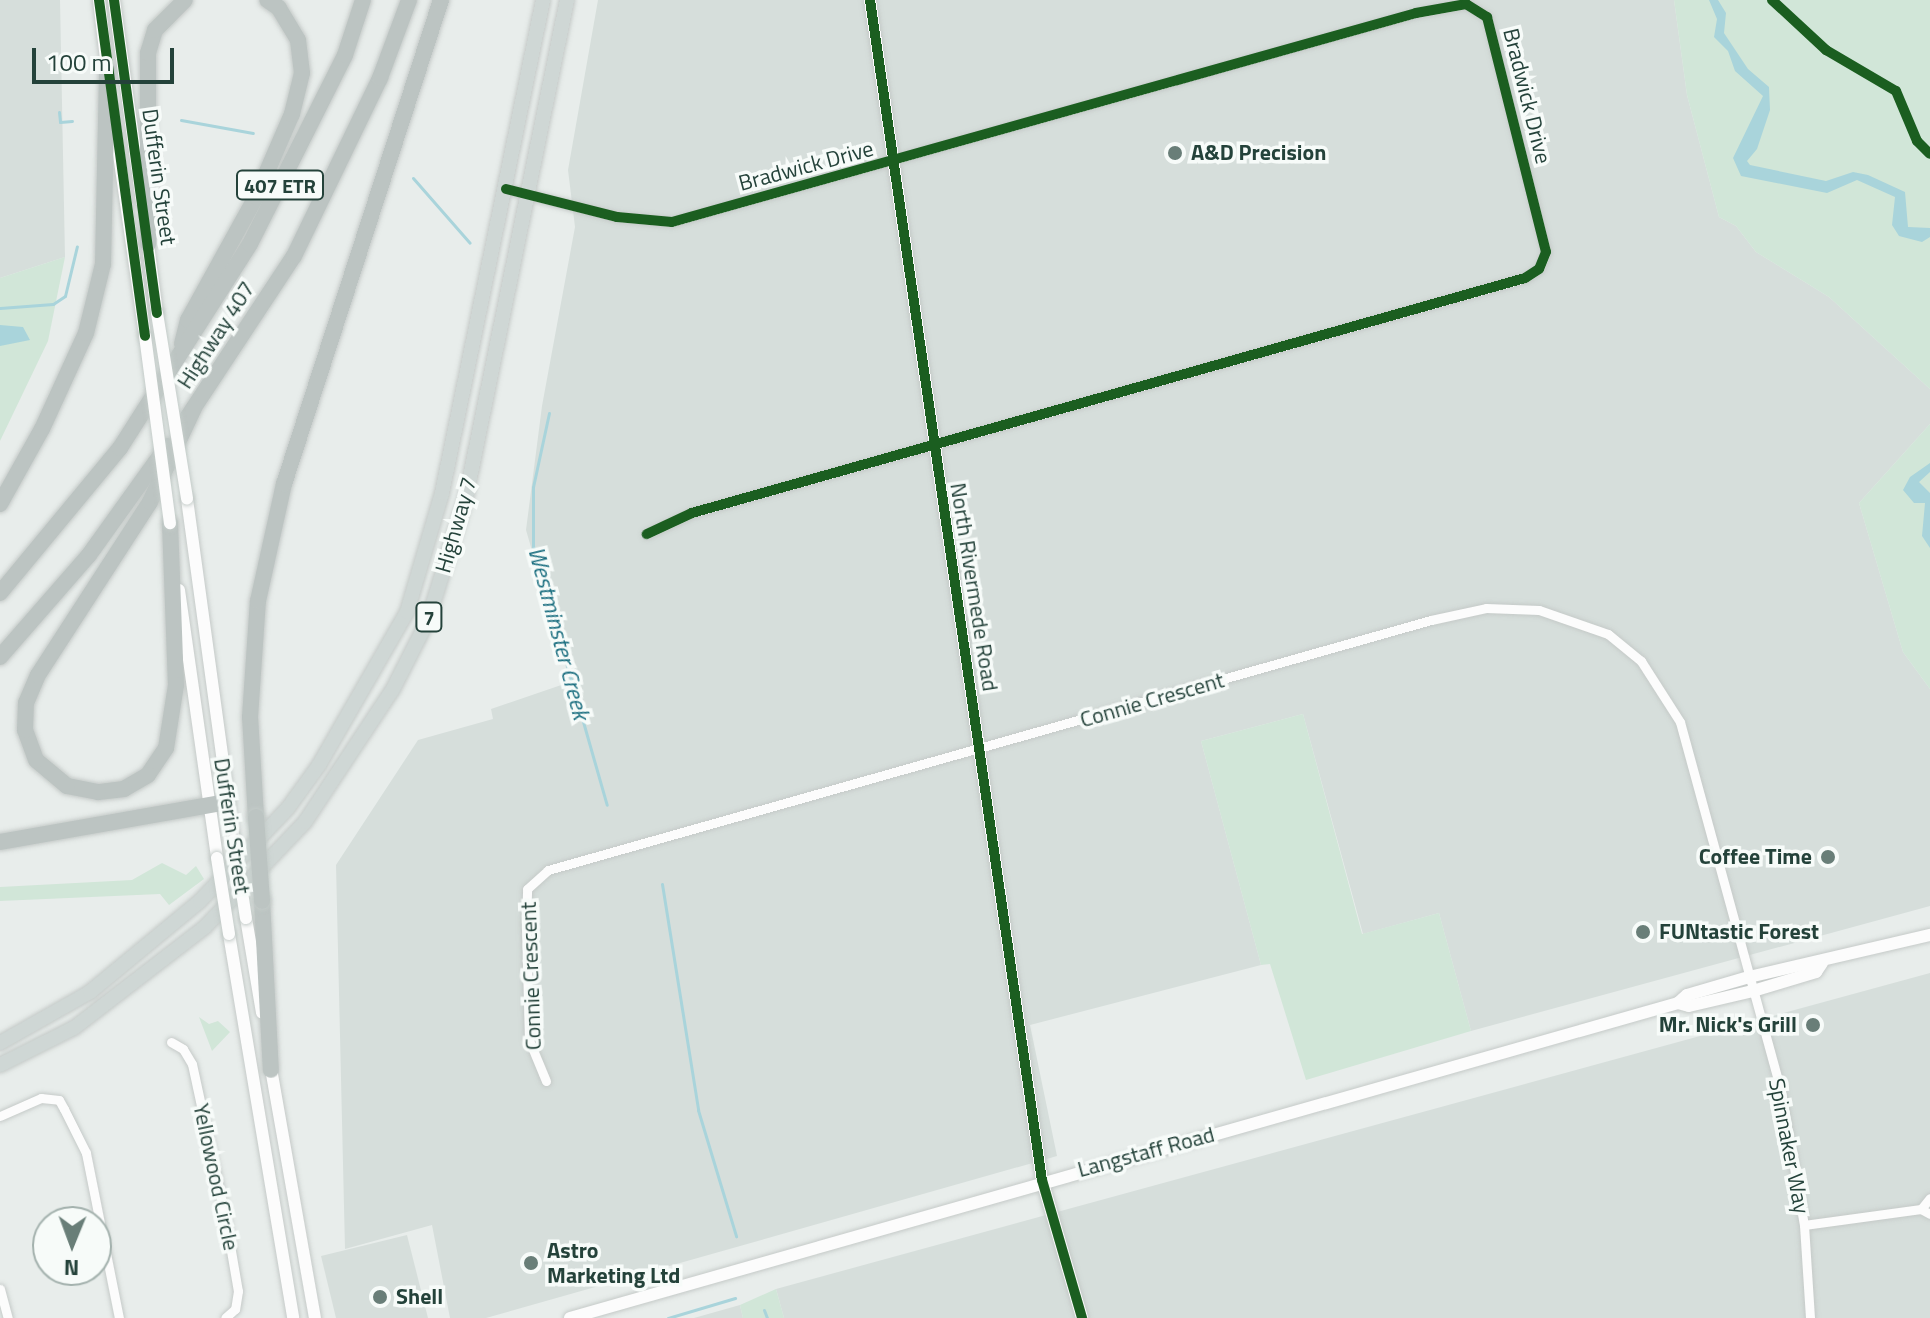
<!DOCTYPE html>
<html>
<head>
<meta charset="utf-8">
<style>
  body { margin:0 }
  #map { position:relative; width:1930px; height:1318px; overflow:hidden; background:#e8edeb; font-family:"Titillium Web",sans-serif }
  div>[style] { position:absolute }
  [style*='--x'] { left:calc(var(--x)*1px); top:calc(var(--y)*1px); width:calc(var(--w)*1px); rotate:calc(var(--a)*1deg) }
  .built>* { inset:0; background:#d6dedb }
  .green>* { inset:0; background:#d1e6d8 }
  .water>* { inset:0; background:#a9d4db }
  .stream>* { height:3px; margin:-1.5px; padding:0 1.5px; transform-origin:1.5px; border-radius:1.5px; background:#a9d4db }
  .roads { filter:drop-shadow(0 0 2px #c5cac8) drop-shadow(0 0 2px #c5cac8) }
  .street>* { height:9px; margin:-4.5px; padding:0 4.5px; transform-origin:4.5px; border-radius:4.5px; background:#fcfcfc }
  .secondary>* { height:12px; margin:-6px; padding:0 6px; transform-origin:6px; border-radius:6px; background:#fcfcfc }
  .primary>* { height:14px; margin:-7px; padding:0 7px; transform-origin:7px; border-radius:7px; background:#cfd7d5 }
  .highway>* { height:16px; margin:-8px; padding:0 8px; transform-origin:8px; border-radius:8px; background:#bcc4c2 }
  .bridges { filter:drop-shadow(0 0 2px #c3cbc8) drop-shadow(0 0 2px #c3cbc8) }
  .secondary-bridge>* { height:12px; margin:-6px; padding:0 6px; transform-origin:6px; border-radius:6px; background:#fcfcfc }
  .highway-bridge>* { height:16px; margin:-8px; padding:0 8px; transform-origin:8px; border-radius:8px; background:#bcc4c2 }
  .cycleway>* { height:10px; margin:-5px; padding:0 5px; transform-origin:5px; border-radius:5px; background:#1b5e20 }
  .dots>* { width:22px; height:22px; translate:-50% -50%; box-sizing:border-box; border:4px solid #f7fbf9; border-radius:50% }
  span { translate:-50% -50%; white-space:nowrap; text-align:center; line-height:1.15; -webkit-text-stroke:7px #f7fbf9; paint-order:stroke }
  .shield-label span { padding:2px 6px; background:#f7fbf9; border:2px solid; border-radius:6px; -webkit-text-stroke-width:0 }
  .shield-label { font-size:20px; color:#24423a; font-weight:700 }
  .street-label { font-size:22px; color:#24423a }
  .poi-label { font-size:22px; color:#24423a; font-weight:700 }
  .left { translate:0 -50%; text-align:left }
  .right { translate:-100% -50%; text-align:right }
  .water-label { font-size:24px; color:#1c6f80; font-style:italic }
  .north { position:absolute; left:32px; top:1206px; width:80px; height:80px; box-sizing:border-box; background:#f7fbf9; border:2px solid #a3b1ad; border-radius:50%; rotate:181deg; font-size:22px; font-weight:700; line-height:32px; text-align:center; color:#24423a }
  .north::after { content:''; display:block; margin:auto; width:28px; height:36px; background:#697e78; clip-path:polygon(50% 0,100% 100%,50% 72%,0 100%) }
  .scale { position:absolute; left:32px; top:48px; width:142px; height:36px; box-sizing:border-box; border:4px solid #24423a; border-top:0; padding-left:10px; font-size:24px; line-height:28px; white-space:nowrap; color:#24423a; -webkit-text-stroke:6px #f7fbf9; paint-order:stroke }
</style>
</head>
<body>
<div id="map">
  <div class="built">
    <i style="clip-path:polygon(0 0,60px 0,65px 257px,0 278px)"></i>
    <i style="clip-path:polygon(598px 0,1674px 0,1687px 95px,1719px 217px,1736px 226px,1756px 252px,1829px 297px,1930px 389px,1930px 424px,1859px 503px,1903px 652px,1930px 689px,1930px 906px,1471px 1031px,1439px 913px,1363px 934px,1303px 714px,1201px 741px,1261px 965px,1030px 1025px,1057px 1156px,486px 1318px,450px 1318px,432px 1225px,345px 1249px,336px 865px,418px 740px,493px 719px,491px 709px,570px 682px,526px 530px,542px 406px,575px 227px,568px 170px)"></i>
    <i style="clip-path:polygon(1930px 973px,1930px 1318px,784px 1318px,776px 1289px)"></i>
    <i style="clip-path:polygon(407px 1235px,428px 1318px,336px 1318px,321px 1256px)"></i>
    <i style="clip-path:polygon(740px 1305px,743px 1318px,694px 1318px)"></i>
  </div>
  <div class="green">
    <i style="clip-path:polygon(1674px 0,1930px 0,1930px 389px,1829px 297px,1756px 252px,1736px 226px,1719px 217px,1687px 95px)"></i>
    <i style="clip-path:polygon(65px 257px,48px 341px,0 441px,0 278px)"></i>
    <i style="clip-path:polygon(1930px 424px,1930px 689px,1903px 652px,1859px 503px)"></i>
    <i style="clip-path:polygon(1303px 714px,1362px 934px,1439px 913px,1471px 1031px,1306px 1080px,1270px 964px,1261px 965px,1201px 741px)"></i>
    <i style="clip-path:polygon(162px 863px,186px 875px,196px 866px,204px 879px,169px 905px,160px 894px,0 901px,0 887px,132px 880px)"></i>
    <i style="clip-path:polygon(199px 1017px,209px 1024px,218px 1021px,230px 1032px,212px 1051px)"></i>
    <i style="clip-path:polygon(776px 1289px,784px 1318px,743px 1318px,740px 1305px)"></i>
  </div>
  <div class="water">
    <i style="clip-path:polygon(1709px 0,1718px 0,1726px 13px,1724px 33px,1748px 69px,1769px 87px,1770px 110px,1757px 149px,1747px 161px,1750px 165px,1826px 181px,1853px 172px,1868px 175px,1905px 192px,1908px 227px,1930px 228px,1930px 237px,1922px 242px,1899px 236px,1892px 225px,1895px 197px,1857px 180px,1827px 193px,1741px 176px,1733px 158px,1763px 96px,1735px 71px,1728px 51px,1714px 37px,1717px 19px)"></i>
    <i style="clip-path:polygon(0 325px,23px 327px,30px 340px,0 346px)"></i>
    <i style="clip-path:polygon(1930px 463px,1930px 472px,1919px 482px,1930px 493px,1930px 548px,1922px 536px,1925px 503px,1914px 503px,1903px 490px,1910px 477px)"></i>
  </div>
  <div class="stream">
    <i style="--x:59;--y:112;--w:10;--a:84"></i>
    <i style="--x:60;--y:122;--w:12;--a:-5"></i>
    <i style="--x:181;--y:120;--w:73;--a:10.2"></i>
    <i style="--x:413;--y:178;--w:86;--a:48.8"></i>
    <i style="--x:0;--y:308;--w:53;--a:-4.3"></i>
    <i style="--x:53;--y:304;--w:14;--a:-34"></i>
    <i style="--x:65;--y:296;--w:51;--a:-76.5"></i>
    <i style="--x:549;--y:413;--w:76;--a:102.2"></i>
    <i style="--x:533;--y:487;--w:59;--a:90"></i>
    <i style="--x:533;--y:546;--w:269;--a:74.1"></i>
    <i style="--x:662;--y:884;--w:229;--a:80.9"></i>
    <i style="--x:698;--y:1110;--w:132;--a:73.2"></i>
    <i style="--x:764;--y:1310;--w:9;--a:69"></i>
    <i style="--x:668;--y:1318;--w:70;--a:-16.6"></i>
  </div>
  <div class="roads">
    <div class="street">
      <i style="--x:506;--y:189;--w:114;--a:14.2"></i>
      <i style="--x:617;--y:217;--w:55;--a:5.2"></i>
      <i style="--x:672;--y:222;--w:773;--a:-15.69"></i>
      <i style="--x:1416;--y:13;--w:51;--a:-10.2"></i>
      <i style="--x:1466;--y:4;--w:25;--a:32"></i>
      <i style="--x:1487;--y:17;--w:242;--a:75.9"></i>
      <i style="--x:1546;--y:252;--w:18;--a:112"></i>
      <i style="--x:1539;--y:269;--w:17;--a:147"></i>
      <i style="--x:1525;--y:278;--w:866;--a:164.25"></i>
      <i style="--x:692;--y:513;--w:50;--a:155"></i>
      <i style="--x:171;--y:1042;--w:14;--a:30"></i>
      <i style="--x:183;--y:1049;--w:17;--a:59"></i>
      <i style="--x:192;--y:1064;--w:156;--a:77.8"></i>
      <i style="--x:225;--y:1216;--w:76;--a:80.2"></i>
      <i style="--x:238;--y:1291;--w:18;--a:99"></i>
      <i style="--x:235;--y:1309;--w:13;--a:138"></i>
      <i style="--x:546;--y:1081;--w:44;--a:-112.5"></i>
      <i style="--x:529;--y:1040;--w:118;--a:-91.5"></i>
      <i style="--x:526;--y:922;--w:33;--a:-88"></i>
      <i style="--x:527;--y:889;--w:28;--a:-42"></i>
      <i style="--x:548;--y:870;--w:918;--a:-15.81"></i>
      <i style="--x:1431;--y:620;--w:56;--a:-12.3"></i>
      <i style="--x:1486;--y:608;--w:53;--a:2.2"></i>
      <i style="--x:1539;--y:610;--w:73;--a:19.2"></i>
      <i style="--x:1608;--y:634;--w:43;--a:39.3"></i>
      <i style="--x:1641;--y:661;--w:72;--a:57.4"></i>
      <i style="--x:1680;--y:722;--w:384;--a:74.7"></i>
      <i style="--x:1781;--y:1092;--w:135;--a:80.2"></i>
      <i style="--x:1804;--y:1225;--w:93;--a:86.3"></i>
      <i style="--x:0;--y:1116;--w:45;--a:-23.7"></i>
      <i style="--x:41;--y:1098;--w:18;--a:6"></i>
      <i style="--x:59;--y:1100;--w:10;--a:61"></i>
      <i style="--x:64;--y:1109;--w:49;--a:63.4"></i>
      <i style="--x:86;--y:1153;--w:168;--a:78.7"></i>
      <i style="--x:1921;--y:1209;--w:14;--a:-51"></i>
      <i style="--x:1804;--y:1225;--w:118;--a:-7.8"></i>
      <i style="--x:1921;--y:1209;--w:10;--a:29"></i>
      <i style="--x:0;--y:1289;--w:30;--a:75"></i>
    </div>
    <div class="secondary">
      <i style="--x:99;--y:0;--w:77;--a:83.2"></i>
      <i style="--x:114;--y:0;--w:204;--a:82.1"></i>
      <i style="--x:870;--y:0;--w:1192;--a:81.71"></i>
      <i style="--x:1042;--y:1180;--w:144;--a:73.8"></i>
      <i style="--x:112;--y:106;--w:232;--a:81.8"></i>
      <i style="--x:147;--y:237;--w:77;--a:82.5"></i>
      <i style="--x:187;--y:499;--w:344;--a:82.2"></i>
      <i style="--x:179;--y:590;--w:271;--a:81.9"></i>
      <i style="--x:246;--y:918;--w:96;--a:80.4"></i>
      <i style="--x:229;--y:934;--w:389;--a:80.5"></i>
      <i style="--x:1678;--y:1003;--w:11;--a:15"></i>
      <i style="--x:1689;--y:1006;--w:66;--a:-13.2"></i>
      <i style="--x:1753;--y:991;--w:66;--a:-16.8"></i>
      <i style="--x:1816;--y:972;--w:11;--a:-56"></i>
      <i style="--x:270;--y:1063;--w:259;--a:80"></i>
      <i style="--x:570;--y:1318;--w:1152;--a:-15.87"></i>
      <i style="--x:1678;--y:1003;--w:12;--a:-42"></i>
      <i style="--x:1687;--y:995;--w:65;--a:-16.2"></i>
      <i style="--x:1749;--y:977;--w:186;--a:-13.1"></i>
    </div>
    <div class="primary">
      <i style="--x:0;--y:1043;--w:103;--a:-29.5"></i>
      <i style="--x:90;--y:992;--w:143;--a:-39.6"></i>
      <i style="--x:200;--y:901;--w:128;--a:-46.6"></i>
      <i style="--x:288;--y:808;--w:53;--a:-54.2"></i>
      <i style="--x:319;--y:765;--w:177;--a:-60.1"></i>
      <i style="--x:407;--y:612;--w:124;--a:-73.6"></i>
      <i style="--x:442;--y:493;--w:503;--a:-78.42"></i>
      <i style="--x:0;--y:1065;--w:83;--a:-26.6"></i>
      <i style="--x:74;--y:1028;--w:165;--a:-37.6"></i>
      <i style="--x:205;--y:927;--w:145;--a:-46.4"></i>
      <i style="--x:305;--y:822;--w:159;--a:-56.5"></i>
      <i style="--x:393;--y:689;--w:77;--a:-63.1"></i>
      <i style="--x:428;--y:620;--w:129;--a:-72.8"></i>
      <i style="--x:466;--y:497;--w:507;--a:-78.51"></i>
    </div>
    <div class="highway">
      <i style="--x:148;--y:244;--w:191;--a:-90"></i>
      <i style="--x:148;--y:53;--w:24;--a:-73"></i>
      <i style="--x:155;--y:30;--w:42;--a:-45"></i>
      <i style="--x:182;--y:344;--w:25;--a:-76"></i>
      <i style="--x:188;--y:320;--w:141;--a:-61.1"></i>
      <i style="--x:256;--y:197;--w:90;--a:-66.6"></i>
      <i style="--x:292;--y:114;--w:42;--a:-76.3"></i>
      <i style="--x:302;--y:73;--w:33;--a:-97"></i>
      <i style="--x:298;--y:40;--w:37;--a:-121"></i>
      <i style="--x:279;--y:8;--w:14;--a:-146"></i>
      <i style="--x:187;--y:418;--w:194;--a:-56.6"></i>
      <i style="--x:294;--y:256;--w:198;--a:-64.2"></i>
      <i style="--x:380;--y:78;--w:83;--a:-69.6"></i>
      <i style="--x:0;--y:504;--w:86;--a:-60.8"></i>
      <i style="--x:42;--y:429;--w:106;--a:-65.4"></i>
      <i style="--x:86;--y:333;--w:71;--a:-76.2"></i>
      <i style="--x:103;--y:264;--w:195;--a:-88.8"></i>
      <i style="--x:170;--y:523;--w:162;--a:87.9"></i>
      <i style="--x:176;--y:685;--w:64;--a:99"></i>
      <i style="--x:166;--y:748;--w:32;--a:124"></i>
      <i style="--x:148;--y:775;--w:28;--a:150"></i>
      <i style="--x:124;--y:789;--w:26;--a:173"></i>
      <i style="--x:98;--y:792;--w:32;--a:-169"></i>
      <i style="--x:67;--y:786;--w:40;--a:-140"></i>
      <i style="--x:36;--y:760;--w:32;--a:-110"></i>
      <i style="--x:25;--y:730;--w:27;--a:-88"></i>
      <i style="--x:26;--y:703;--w:30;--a:-67"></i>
      <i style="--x:38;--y:675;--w:206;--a:-57.1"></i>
      <i style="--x:150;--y:502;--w:104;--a:-64.9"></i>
      <i style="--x:0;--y:593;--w:188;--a:-50.4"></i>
      <i style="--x:120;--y:448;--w:242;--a:-57.5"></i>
      <i style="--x:250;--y:244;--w:212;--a:-63.3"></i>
      <i style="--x:345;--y:55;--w:58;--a:-71.9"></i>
      <i style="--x:0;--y:657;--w:135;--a:-48.9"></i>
      <i style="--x:89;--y:555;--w:134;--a:-54.4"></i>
      <i style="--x:256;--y:817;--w:100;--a:-93.4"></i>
      <i style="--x:250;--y:717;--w:116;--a:-86.1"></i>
      <i style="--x:258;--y:601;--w:120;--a:-77.5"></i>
      <i style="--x:284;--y:484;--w:509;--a:-72.03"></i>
      <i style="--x:0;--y:842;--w:231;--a:-10"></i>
      <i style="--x:262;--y:901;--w:169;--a:87"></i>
    </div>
  </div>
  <div class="bridges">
    <div class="secondary-bridge">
      <i style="--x:157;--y:313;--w:188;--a:80.8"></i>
      <i style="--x:145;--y:336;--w:189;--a:82.4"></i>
      <i style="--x:234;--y:840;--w:79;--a:81.3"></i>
      <i style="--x:217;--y:858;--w:77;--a:81"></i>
    </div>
    <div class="highway-bridge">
      <i style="--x:256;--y:817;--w:84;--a:85.9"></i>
    </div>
  </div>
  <div class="cycleway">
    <i style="--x:99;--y:0;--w:339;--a:82.2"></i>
    <i style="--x:114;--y:0;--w:316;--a:82.2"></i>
    <i style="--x:870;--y:0;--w:1192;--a:81.71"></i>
    <i style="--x:1042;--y:1180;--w:144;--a:73.8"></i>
    <i style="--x:1772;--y:0;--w:74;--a:42.8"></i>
    <i style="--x:1826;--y:50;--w:81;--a:30.4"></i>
    <i style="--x:1896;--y:91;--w:54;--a:67.2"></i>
    <i style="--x:1917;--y:141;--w:18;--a:45"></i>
    <i style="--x:506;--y:189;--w:114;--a:14.2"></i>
    <i style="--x:617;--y:217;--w:55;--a:5.2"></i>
    <i style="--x:672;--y:222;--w:773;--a:-15.69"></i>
    <i style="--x:1416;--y:13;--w:51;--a:-10.2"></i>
    <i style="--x:1466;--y:4;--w:25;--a:32"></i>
    <i style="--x:1487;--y:17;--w:242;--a:75.9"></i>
    <i style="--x:1546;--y:252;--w:18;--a:112"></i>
    <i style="--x:1539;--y:269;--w:17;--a:147"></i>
    <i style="--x:1525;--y:278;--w:866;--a:164.25"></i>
    <i style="--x:692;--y:513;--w:50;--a:155"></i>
  </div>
  <div class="dots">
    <i style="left:1175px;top:153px;background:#697e78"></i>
    <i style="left:1828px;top:857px;background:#697e78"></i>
    <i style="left:1643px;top:932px;background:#697e78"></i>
    <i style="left:1813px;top:1025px;background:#697e78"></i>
    <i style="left:531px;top:1263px;background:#697e78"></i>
    <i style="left:380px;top:1297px;background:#697e78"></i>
  </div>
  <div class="shield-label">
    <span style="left:280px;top:185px">407 ETR</span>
    <span style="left:429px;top:617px">7</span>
  </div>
  <div class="street-label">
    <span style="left:1527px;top:96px;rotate:76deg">Bradwick Drive</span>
    <span style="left:806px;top:166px;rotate:-15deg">Bradwick Drive</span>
    <span style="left:159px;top:177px;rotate:82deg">Dufferin Street</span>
    <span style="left:216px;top:335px;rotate:-57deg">Highway 407</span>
    <span style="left:456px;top:525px;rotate:-74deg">Highway 7</span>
    <span style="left:974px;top:587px;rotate:81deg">North Rivermede Road</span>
    <span style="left:1152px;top:700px;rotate:-16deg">Connie Crescent</span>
    <span style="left:232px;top:826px;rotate:81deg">Dufferin Street</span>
    <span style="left:531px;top:976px;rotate:-92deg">Connie Crescent</span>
    <span style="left:1789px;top:1146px;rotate:79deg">Spinnaker Way</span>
    <span style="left:1146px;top:1152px;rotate:-15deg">Langstaff Road</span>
    <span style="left:216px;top:1177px;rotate:78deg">Yellowood Circle</span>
  </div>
  <div class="poi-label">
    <span class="left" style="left:1191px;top:153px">A&amp;D Precision</span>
    <span class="right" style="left:1812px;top:857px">Coffee Time</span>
    <span class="left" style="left:1659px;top:932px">FUNtastic Forest</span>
    <span class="right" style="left:1797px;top:1025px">Mr. Nick's Grill</span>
    <span class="left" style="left:547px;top:1263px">Astro<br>Marketing Ltd</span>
    <span class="left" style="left:396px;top:1297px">Shell</span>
  </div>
  <div class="water-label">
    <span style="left:559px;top:633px;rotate:75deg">Westminster Creek</span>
  </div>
  <div class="north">N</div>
  <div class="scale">100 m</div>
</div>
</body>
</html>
